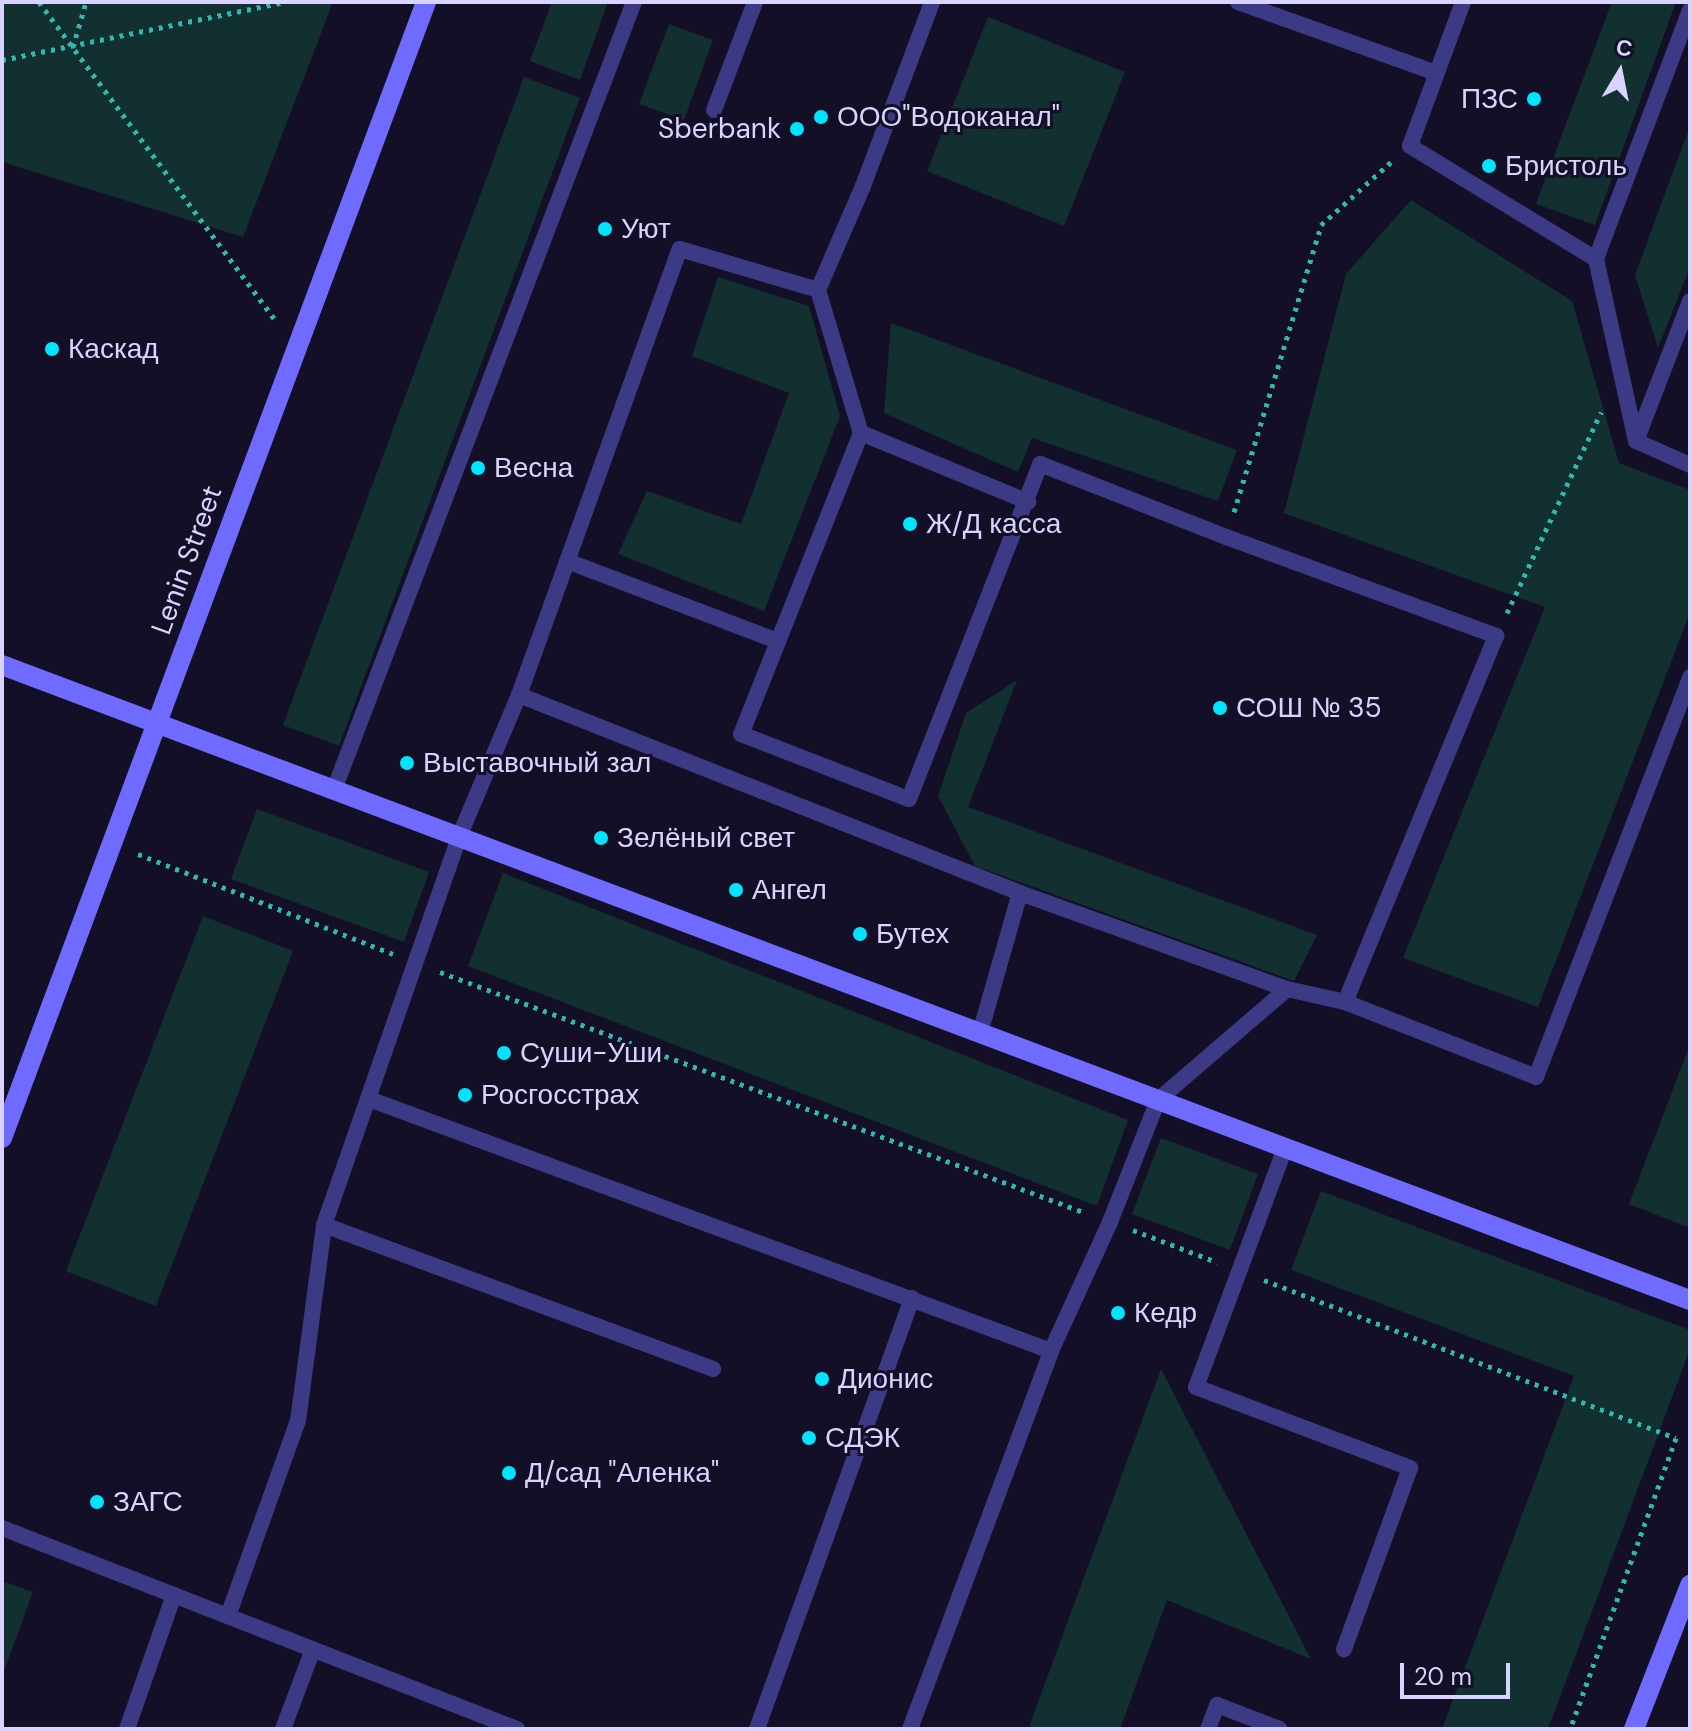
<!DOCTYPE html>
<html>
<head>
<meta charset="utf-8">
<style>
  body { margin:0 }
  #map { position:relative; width:1692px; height:1731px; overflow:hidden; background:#130f26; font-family:"DM Sans",sans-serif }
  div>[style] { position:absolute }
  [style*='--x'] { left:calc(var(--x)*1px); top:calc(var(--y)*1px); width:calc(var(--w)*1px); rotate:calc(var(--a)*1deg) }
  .green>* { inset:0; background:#12302f }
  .path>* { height:5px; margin-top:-2.5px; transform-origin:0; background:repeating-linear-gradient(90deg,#2fb8b0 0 4px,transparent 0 10px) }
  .service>* { height:16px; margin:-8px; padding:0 8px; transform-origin:8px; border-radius:8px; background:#3d3a85 }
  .secondary>* { height:20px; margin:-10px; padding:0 10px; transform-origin:10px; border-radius:10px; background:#6f6bff }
  .dots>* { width:22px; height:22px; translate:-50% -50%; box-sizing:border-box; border:4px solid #130f26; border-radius:50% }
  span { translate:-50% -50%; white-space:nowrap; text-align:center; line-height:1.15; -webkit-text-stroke:6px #130f26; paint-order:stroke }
  .poi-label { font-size:28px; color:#d9d4ff }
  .right { translate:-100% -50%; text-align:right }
  .left { translate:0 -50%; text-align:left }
  .street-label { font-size:28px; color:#d9d4ff }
  .frame { position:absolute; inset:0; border:4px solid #d9d4ff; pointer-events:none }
  .north { position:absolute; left:1580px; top:32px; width:80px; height:80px; -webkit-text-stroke:6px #130f26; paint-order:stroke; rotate:10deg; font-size:22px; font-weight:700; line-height:32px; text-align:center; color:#d9d4ff }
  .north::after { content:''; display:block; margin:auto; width:28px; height:36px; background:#d9d4ff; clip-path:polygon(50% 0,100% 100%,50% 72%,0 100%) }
  .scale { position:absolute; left:1400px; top:1663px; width:110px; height:36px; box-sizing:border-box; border:4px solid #d9d4ff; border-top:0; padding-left:10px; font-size:24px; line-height:28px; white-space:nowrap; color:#d9d4ff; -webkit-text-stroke:6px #130f26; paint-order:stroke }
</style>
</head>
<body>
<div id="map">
  <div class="green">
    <i style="clip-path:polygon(2px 2px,333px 2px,243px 237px,2px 162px)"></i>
    <i style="clip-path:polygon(552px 2px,608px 2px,580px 80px,530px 61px)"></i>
    <i style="clip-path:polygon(1612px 2px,1676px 2px,1595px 225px,1536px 204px)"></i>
    <i style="clip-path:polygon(988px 17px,1125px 72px,1064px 226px,927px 171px)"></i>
    <i style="clip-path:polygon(669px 24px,713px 40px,684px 120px,639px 104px)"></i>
    <i style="clip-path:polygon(524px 77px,580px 98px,339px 746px,283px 725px)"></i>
    <i style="clip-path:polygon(1690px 126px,1690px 267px,1658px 348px,1635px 275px)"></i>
    <i style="clip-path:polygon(1411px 200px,1572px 301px,1619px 463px,1690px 490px,1690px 613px,1538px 1007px,1403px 958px,1545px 607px,1284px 513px,1346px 274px)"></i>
    <i style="clip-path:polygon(718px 277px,809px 306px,840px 416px,764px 611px,618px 554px,647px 491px,741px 524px,789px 393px,692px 356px)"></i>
    <i style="clip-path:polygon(891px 323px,1237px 450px,1218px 501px,1032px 438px,1018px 472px,884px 413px)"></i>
    <i style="clip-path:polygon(1017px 680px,968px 807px,1317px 935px,1294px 981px,975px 866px,938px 796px,966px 713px)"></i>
    <i style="clip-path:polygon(257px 809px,429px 872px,404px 942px,231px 879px)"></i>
    <i style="clip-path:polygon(503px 873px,1128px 1120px,1097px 1206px,468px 966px)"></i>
    <i style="clip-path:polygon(203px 916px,293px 951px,156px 1306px,66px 1271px)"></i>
    <i style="clip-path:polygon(1690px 1045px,1690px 1228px,1629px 1204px)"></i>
    <i style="clip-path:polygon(1161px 1138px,1258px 1174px,1230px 1250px,1132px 1214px)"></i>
    <i style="clip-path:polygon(1321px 1191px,1690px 1330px,1690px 1349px,1548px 1729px,1442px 1729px,1574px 1376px,1291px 1270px)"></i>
    <i style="clip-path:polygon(1161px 1369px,1311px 1659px,1167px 1600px,1120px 1729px,1028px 1729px)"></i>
    <i style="clip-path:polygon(2px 1581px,33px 1592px,2px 1677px)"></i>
  </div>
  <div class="path">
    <i style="--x:39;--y:2;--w:399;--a:53.4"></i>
    <i style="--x:73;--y:47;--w:47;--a:-73.9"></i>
    <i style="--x:2;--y:60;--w:288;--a:-11.6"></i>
    <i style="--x:1234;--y:512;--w:300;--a:-73.1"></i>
    <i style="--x:1321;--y:225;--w:94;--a:-42"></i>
    <i style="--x:1507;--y:613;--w:222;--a:-64.9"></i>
    <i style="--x:138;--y:854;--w:274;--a:21.4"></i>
    <i style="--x:440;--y:972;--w:689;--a:20.46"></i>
    <i style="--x:1133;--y:1230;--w:90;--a:20.9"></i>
    <i style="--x:1264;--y:1280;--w:441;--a:21"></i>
    <i style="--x:1676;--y:1438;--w:310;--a:110"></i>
  </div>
  <div class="service">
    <i style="--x:1238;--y:2;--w:210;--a:19.7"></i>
    <i style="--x:1463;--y:2;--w:153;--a:110.2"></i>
    <i style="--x:1410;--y:146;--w:218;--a:31.3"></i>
    <i style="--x:1690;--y:10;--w:266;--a:110.7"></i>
    <i style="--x:1596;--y:259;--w:186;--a:77.6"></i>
    <i style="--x:1636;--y:441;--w:59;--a:24"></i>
    <i style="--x:714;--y:110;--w:116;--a:-69.2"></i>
    <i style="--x:818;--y:290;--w:149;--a:73.3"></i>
    <i style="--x:861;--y:433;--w:324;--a:111.7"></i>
    <i style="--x:741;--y:734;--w:180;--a:21.2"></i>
    <i style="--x:909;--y:799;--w:360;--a:-68.6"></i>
    <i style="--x:1040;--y:464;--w:200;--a:21.4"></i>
    <i style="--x:1226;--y:537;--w:288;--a:20.1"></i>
    <i style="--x:1496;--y:636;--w:396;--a:112.4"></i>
    <i style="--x:861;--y:433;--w:181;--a:22.4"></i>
    <i style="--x:1636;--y:441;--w:150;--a:-68.9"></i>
    <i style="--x:567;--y:561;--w:226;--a:20.8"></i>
    <i style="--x:519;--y:695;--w:539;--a:21.56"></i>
    <i style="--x:1020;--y:893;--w:284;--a:19.8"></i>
    <i style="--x:1287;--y:989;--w:59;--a:12.6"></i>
    <i style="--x:1345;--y:1002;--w:205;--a:21.4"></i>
    <i style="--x:1536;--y:1077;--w:429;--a:-68.9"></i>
    <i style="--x:334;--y:790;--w:843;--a:-69.16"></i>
    <i style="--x:980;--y:1033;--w:146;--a:-74.1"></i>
    <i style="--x:369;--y:1099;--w:727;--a:20.28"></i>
    <i style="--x:1285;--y:1148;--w:255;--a:110.4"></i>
    <i style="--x:1196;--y:1387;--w:229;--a:20.7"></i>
    <i style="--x:1410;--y:1468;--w:193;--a:110"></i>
    <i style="--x:324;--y:1225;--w:415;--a:20.3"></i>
    <i style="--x:2;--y:1528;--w:553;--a:21.32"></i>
    <i style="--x:228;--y:1616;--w:207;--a:-70.3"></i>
    <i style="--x:298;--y:1421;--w:198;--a:-82.4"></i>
    <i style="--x:324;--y:1225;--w:411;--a:-70.8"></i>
    <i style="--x:459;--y:837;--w:154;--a:-67.1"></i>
    <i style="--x:519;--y:695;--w:474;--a:-70.2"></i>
    <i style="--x:680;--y:249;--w:144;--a:16.5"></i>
    <i style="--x:818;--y:290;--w:113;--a:-66.6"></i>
    <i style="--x:863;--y:186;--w:197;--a:-69.4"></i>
    <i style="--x:127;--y:1729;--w:142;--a:-70.7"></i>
    <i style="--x:283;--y:1729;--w:85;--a:-69.4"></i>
    <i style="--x:757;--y:1729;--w:458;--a:-70.2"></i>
    <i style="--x:910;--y:1729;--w:403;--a:-69.5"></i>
    <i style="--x:1051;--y:1351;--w:142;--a:-65.4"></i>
    <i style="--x:1110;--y:1222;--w:131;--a:-68.5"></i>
    <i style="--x:1158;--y:1100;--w:170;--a:-40.7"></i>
    <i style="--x:1208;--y:1729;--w:26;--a:-69"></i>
    <i style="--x:1217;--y:1705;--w:67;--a:20.9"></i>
  </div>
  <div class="secondary">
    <i style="--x:2;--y:665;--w:1803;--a:20.62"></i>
    <i style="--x:2;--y:1138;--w:1213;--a:-69.53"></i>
    <i style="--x:1634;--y:1729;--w:155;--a:-68.7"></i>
  </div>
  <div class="dots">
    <i style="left:1534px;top:99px;background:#00e5ff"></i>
    <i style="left:821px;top:117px;background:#00e5ff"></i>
    <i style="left:797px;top:129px;background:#00e5ff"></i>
    <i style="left:1489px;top:166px;background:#00e5ff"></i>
    <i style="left:605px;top:229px;background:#00e5ff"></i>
    <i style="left:52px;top:349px;background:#00e5ff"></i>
    <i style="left:478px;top:468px;background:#00e5ff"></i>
    <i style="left:910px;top:524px;background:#00e5ff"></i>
    <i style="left:1220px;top:708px;background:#00e5ff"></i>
    <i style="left:407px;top:763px;background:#00e5ff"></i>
    <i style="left:601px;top:838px;background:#00e5ff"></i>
    <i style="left:736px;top:890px;background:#00e5ff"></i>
    <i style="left:860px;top:934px;background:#00e5ff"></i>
    <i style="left:504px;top:1053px;background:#00e5ff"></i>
    <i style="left:465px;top:1095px;background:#00e5ff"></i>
    <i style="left:1118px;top:1313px;background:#00e5ff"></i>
    <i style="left:822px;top:1379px;background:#00e5ff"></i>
    <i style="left:809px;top:1438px;background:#00e5ff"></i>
    <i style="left:509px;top:1473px;background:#00e5ff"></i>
    <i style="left:97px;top:1502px;background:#00e5ff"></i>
  </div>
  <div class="poi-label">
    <span class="right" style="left:1518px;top:99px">ПЗС</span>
    <span class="left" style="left:837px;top:117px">ООО"Водоканал"</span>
    <span class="right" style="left:781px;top:129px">Sberbank</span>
    <span class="left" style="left:1505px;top:166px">Бристоль</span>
    <span class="left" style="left:621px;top:229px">Уют</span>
    <span class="left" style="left:68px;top:349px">Каскад</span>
    <span class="left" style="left:494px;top:468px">Весна</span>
    <span class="left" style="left:926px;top:524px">Ж/Д касса</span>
    <span class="left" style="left:1236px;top:708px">СОШ № 35</span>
    <span class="left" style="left:423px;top:763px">Выставочный зал</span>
    <span class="left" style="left:617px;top:838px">Зелёный свет</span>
    <span class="left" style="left:752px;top:890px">Ангел</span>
    <span class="left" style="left:876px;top:934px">Бутех</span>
    <span class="left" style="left:520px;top:1053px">Суши-Уши</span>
    <span class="left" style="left:481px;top:1095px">Росгосстрах</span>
    <span class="left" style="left:1134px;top:1313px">Кедр</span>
    <span class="left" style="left:838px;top:1379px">Дионис</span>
    <span class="left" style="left:825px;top:1438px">СДЭК</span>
    <span class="left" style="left:525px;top:1473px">Д/сад "Аленка"</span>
    <span class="left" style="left:113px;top:1502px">ЗАГС</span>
  </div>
  <div class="street-label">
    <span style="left:187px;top:560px;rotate:-70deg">Lenin Street</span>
  </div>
  <div class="frame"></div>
  <div class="north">С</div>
  <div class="scale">20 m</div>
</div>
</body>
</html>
